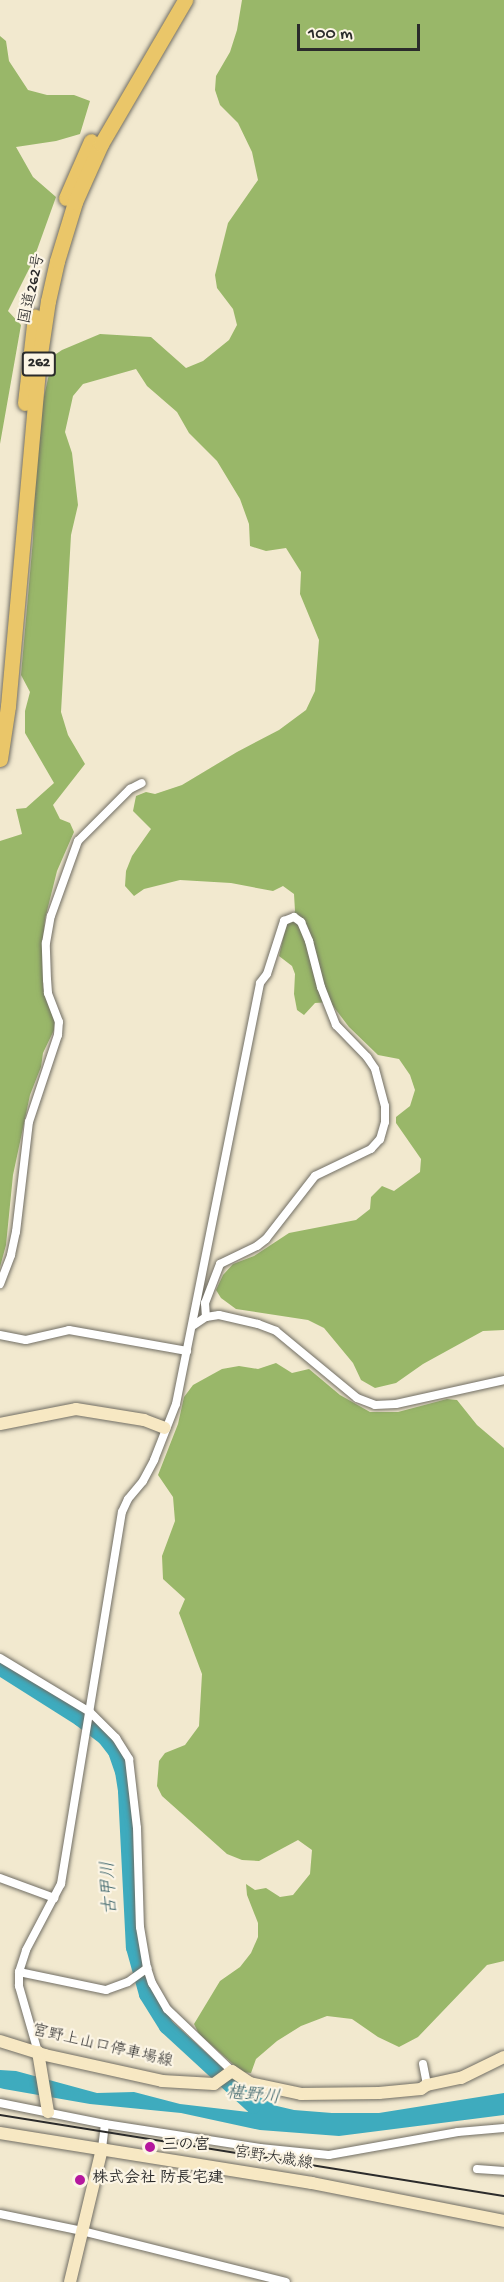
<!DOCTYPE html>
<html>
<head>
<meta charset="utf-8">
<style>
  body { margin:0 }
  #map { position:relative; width:504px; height:2282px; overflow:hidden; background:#f2e9cf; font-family:"Gochi Hand","Klee One",sans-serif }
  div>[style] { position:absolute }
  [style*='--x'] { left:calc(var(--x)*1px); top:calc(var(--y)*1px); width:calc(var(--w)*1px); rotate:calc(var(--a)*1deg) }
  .forest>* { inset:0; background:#99b769 }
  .water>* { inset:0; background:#3eabbe }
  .river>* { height:15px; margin:-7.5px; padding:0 7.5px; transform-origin:7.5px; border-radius:7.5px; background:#3eabbe }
  .roads { filter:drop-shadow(0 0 2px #716e64) drop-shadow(0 0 2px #716e64) }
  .street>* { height:8px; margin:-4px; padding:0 4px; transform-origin:4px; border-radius:4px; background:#fff }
  .secondary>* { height:12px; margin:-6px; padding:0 6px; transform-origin:6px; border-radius:6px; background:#f7e8c3 }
  .highway>* { height:15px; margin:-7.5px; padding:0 7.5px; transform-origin:7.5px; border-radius:7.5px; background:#eac669 }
  .rail>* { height:2px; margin:-1px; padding:0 1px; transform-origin:1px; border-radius:1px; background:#2b2b2b }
  .dots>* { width:16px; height:16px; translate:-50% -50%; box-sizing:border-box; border:3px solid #fcf5e5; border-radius:50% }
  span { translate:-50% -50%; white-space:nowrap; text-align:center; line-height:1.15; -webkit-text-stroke:4.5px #fcf5e5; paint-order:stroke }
  .shield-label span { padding:2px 4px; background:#fcf5e5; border:2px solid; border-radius:4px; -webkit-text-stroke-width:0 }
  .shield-label { font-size:15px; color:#2b2b2b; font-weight:700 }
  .street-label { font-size:16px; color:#2b2b2b }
  .poi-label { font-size:16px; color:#2b2b2b; font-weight:700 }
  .left { translate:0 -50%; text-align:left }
  .water-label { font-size:18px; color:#335e66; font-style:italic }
  .scale { position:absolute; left:297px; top:24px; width:123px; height:27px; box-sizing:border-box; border:3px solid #2b2b2b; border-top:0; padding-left:8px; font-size:18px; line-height:21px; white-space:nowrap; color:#2b2b2b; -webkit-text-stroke:4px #fcf5e5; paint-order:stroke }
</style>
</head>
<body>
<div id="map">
  <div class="forest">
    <i style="clip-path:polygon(242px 0,504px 0,504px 1330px,483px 1331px,423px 1364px,396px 1383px,375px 1388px,361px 1380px,353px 1363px,324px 1328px,308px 1320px,236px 1309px,221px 1298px,216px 1290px,223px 1275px,233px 1264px,254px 1256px,289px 1233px,356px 1220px,370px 1209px,371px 1197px,382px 1186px,394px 1191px,420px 1172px,421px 1159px,396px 1123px,396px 1117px,410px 1106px,415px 1090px,410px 1075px,399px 1059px,378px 1055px,349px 1027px,330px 1002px,315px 1003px,304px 1015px,297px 1010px,294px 994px,295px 974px,292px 966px,279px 956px,286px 926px,295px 911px,294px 894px,283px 886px,273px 891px,231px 883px,180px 880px,144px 889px,134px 896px,125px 886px,126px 871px,132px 856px,151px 829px,133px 811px,136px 796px,146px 792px,155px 794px,182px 785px,237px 752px,279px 730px,306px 710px,315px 691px,319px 640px,300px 594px,301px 572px,286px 548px,266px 551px,250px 546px,249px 524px,240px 499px,217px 461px,189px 433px,177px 412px,147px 386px,136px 369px,83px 384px,73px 396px,65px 432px,72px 453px,78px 505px,71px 535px,61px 712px,68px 735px,85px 764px,53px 805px,60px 819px,70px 823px,74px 832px,57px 871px,45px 919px,43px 940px,43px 987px,55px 1017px,54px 1030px,43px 1053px,41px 1067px,30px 1095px,13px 1175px,6px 1245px,0 1267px,0 841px,22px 834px,16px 809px,26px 808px,54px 783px,25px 733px,25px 711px,30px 692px,21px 675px,33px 539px,37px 428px,53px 356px,62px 350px,100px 334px,151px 337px,186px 368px,203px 361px,229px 340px,237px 325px,233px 309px,217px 288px,215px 275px,228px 223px,258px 180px,252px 152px,238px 123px,220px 105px,215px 90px,216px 76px,230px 52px,237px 30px)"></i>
    <i style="clip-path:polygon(0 36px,6px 41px,9px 61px,28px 90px,47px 95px,74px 95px,90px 101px,80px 134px,56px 141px,16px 147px,33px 177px,56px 197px,33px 261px,8px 311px,21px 325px,0 444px)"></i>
    <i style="clip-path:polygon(276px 1363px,292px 1373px,309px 1369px,340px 1395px,370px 1412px,398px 1412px,447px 1399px,457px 1400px,477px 1425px,504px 1448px,504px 1961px,487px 1965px,418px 2037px,399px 2047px,378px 2037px,352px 2019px,327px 2016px,301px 2026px,277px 2041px,256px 2059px,251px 2073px,242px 2072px,199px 2034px,194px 2024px,220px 1981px,240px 1967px,251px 1953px,258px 1937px,258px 1923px,247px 1895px,246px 1884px,255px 1890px,266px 1888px,280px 1897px,293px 1895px,310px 1874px,312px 1850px,298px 1840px,259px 1861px,242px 1860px,227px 1854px,162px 1796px,157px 1786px,159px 1761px,165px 1753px,185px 1745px,199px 1726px,202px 1674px,179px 1613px,185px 1599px,163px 1579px,162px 1556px,175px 1521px,173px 1497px,158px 1475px,178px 1424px,184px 1397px,193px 1385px,222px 1369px,239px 1366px,258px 1369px)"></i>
  </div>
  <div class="water">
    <i style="clip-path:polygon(0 2070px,16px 2071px,97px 2093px,134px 2092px,180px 2104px,248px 2112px,250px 2105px,239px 2094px,237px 2085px,277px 2106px,294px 2110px,332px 2113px,379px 2113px,504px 2093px,504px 2115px,339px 2136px,260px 2130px,181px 2113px,90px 2104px,4px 2089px,0 2088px)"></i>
  </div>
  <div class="river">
    <i style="--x:0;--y:1668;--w:93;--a:32.3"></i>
    <i style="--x:79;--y:1718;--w:31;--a:37"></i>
    <i style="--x:104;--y:1737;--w:18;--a:52"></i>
    <i style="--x:115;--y:1751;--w:21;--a:71"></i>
    <i style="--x:122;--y:1771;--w:20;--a:81"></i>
    <i style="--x:125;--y:1791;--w:156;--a:87.1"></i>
    <i style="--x:133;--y:1947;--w:49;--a:74.5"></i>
    <i style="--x:146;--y:1994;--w:38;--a:58"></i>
    <i style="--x:166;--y:2026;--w:118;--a:42.6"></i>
  </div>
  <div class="roads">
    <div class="street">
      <i style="--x:0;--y:1284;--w:31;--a:-69"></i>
      <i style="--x:11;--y:1255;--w:24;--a:-78"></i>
      <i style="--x:16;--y:1232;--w:111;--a:-83.3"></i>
      <i style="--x:29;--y:1122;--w:92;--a:-71.6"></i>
      <i style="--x:58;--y:1035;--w:13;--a:-86"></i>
      <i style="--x:59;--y:1022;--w:31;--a:-111"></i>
      <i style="--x:48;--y:993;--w:13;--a:-94"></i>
      <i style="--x:47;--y:980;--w:37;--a:-92"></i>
      <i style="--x:46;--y:943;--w:27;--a:-80"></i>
      <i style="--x:51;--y:916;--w:80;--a:-70.2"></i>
      <i style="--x:78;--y:841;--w:74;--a:-45"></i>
      <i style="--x:130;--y:789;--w:13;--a:-27"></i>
      <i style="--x:194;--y:1325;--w:14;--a:-34"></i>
      <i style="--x:206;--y:1317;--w:13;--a:-9"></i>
      <i style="--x:219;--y:1315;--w:40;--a:13"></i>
      <i style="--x:258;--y:1324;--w:19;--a:21"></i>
      <i style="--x:276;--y:1331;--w:105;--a:39.6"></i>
      <i style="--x:357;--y:1398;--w:19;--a:21"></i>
      <i style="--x:375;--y:1405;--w:21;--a:-3"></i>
      <i style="--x:396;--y:1404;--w:111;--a:-12.5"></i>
      <i style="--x:0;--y:1335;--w:26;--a:11"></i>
      <i style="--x:26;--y:1340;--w:44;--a:-13.1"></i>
      <i style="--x:69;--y:1330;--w:120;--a:10.1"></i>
      <i style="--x:0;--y:1658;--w:105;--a:31"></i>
      <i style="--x:90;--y:1712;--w:37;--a:45"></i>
      <i style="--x:116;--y:1738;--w:25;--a:58"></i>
      <i style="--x:129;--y:1759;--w:69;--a:83.4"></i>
      <i style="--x:137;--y:1828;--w:99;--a:88.3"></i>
      <i style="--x:140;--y:1927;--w:42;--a:80.3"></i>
      <i style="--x:0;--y:1878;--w:58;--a:20.3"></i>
      <i style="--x:19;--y:1972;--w:89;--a:11.7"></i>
      <i style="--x:106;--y:1990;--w:23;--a:-20"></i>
      <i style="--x:128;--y:1982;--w:24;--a:-36"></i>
      <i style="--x:147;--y:1968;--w:16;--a:72"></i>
      <i style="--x:152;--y:1983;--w:30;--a:60"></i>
      <i style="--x:167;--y:2009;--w:90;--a:43.6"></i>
      <i style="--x:38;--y:2052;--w:69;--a:-106.1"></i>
      <i style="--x:19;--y:1986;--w:14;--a:-90"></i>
      <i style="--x:19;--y:1972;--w:23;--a:-72"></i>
      <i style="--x:26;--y:1950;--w:75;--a:-62.1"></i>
      <i style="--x:61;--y:1884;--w:377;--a:-80.7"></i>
      <i style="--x:122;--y:1512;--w:14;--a:-65"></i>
      <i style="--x:128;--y:1499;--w:23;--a:-50"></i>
      <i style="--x:143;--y:1481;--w:24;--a:-62"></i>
      <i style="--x:154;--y:1460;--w:60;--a:-68.6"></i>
      <i style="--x:176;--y:1404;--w:429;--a:-78.7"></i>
      <i style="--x:260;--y:983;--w:11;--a:-52"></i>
      <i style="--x:267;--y:974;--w:56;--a:-72.2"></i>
      <i style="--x:284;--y:921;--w:11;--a:-22"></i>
      <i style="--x:294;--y:917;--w:9;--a:36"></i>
      <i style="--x:301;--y:922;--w:21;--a:67"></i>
      <i style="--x:309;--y:941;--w:48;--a:75.4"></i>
      <i style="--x:321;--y:987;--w:41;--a:68.5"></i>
      <i style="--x:336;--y:1025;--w:45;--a:45.9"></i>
      <i style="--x:367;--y:1057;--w:14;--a:56"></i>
      <i style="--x:375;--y:1069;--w:38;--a:75"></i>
      <i style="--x:385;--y:1106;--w:16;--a:90"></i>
      <i style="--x:385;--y:1122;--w:18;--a:106"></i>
      <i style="--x:380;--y:1139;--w:13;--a:132"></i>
      <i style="--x:371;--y:1149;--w:62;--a:154.3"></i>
      <i style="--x:315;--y:1176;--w:80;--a:127.9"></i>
      <i style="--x:266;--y:1239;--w:11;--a:142"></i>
      <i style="--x:257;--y:1246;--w:41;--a:154.1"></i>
      <i style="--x:220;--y:1264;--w:42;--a:111"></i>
      <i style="--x:205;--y:1303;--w:14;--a:86"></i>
      <i style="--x:423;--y:2064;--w:21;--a:79"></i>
      <i style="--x:0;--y:2103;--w:107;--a:11.3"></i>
      <i style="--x:105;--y:2124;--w:25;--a:97"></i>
      <i style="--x:105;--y:2124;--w:157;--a:8.8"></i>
      <i style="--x:260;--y:2148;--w:69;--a:5.8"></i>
      <i style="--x:329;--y:2155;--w:131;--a:-10.1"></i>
      <i style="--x:458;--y:2132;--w:46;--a:-5"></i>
      <i style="--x:477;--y:2169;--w:27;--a:4"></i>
      <i style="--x:0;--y:2214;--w:84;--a:11.7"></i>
      <i style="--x:82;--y:2231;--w:210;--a:14"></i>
    </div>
    <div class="secondary">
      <i style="--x:0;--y:1424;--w:77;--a:-11.2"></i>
      <i style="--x:76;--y:1409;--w:69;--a:9.2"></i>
      <i style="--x:144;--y:1420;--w:22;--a:21"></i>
      <i style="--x:0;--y:2041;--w:47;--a:17.3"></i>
      <i style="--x:45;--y:2055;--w:120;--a:12.5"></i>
      <i style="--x:162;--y:2081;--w:52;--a:3.3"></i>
      <i style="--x:214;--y:2084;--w:22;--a:-36"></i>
      <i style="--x:232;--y:2071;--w:22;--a:34"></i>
      <i style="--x:250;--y:2083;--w:52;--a:12.2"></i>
      <i style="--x:301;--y:2094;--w:78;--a:-0.7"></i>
      <i style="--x:379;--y:2093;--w:42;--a:-5.4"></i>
      <i style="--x:421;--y:2089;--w:7;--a:-34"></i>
      <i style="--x:427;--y:2085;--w:35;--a:-12"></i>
      <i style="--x:461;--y:2078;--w:48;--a:-26"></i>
      <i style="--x:38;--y:2052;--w:61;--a:80.5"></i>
      <i style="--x:0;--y:2133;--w:316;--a:9.1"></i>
      <i style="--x:312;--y:2183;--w:196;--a:11.2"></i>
      <i style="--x:70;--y:2282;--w:137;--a:-76.5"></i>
    </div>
    <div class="highway">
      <i style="--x:66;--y:198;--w:62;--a:-66.3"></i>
      <i style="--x:25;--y:403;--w:87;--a:-83.4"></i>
      <i style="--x:0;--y:759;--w:54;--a:-81.4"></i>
      <i style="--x:8;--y:706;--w:346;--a:-84.9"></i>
      <i style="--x:39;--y:361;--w:61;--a:-81.5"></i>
      <i style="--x:48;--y:301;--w:41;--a:-77.3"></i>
      <i style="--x:57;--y:261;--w:62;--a:-73"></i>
      <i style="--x:75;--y:202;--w:64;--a:-65.9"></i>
      <i style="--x:101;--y:144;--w:167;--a:-59.7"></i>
    </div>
  </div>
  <div class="rail">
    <i style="--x:0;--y:2115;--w:510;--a:9.13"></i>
  </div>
  <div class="dots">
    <i style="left:150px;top:2147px;background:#b5179e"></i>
    <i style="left:80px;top:2180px;background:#b5179e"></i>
  </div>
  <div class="shield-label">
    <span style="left:39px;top:364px">262</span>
  </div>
  <div class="street-label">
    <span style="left:34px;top:289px;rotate:-78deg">国道262号</span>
    <span style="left:102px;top:2048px;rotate:13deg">宮野上山口停車場線</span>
    <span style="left:273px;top:2160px;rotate:9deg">宮野大歳線</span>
  </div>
  <div class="poi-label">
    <span class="left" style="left:162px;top:2147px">三の宮</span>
    <span class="left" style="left:92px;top:2180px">株式会社 防長宅建</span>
  </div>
  <div class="water-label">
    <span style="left:111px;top:1888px;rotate:-93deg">古甲川</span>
    <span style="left:253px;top:2097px;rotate:6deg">椹野川</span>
  </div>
  <div class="scale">100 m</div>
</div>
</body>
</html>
